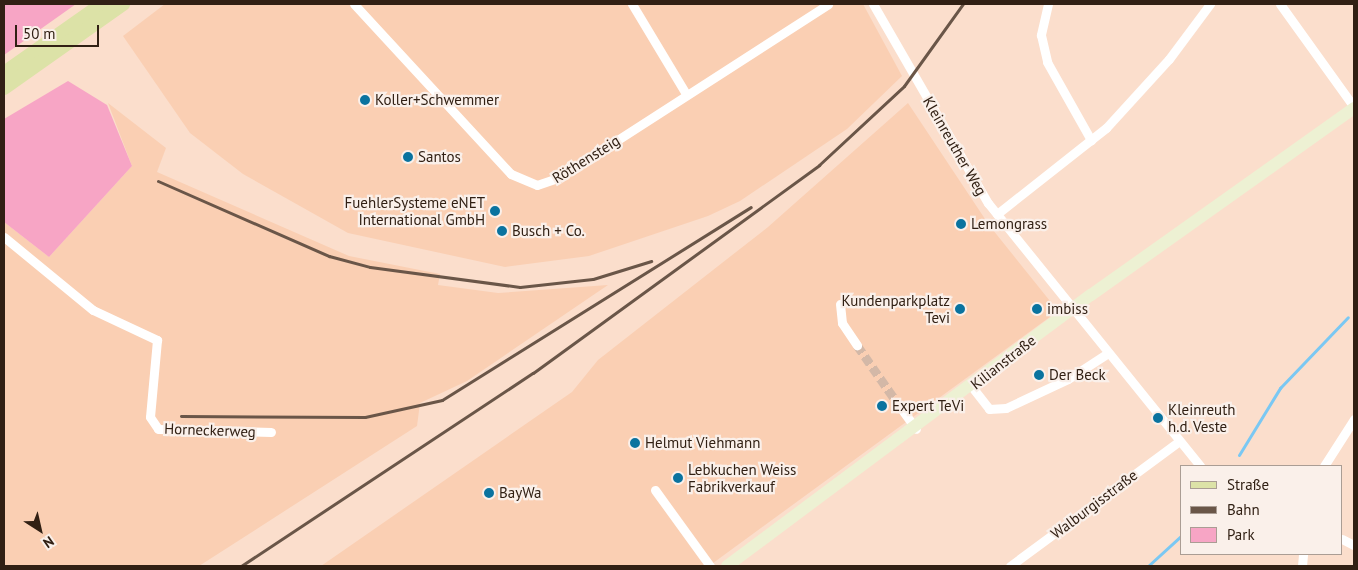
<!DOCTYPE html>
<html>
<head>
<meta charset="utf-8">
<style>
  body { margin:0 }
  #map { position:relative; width:1358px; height:570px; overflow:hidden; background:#fbdecc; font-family:"PT Sans",sans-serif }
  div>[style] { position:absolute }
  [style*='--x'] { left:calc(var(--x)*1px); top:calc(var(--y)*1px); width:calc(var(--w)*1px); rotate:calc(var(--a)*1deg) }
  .built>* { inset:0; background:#facfb3 }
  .green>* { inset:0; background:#f7a5c5 }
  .stream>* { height:3px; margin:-1.5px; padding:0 1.5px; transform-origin:1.5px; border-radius:1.5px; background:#7ac8f3 }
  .minor-tunnel>* { height:9px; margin-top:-4.5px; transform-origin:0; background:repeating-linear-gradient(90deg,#d3b8a7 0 9px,transparent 0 13.5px) }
  .minor>* { height:9px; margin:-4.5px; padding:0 4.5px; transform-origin:4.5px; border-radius:4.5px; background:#fff }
  .secondary>* { height:12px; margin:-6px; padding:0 6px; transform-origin:6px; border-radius:6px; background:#edf1d3 }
  .primary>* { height:14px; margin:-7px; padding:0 7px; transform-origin:7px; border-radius:7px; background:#dce2a7 }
  .rail>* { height:3px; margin:-1.5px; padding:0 1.5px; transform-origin:1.5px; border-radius:1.5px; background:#6a5648 }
  .dots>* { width:14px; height:14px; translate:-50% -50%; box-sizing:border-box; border:2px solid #faf0ea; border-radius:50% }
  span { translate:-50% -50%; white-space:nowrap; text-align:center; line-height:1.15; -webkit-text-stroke:4.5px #faf0ea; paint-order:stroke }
  .poi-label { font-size:15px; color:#312014 }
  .left { translate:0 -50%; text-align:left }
  .right { translate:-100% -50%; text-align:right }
  .street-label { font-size:15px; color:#312014 }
  .frame { position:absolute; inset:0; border:5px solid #312014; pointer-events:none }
  .legend { position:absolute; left:1180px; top:465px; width:162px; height:90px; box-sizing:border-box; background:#faf0ea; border:1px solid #aa9d94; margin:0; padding:6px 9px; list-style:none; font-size:15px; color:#312014 }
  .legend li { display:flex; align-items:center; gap:10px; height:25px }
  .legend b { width:25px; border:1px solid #aa9d94 }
  .north { position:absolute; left:15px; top:505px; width:50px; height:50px; -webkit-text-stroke:4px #faf0ea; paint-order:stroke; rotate:145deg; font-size:14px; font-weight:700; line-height:20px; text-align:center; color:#312014 }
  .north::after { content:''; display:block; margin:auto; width:18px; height:22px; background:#312014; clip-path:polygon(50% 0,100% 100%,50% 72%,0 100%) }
  .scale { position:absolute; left:15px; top:25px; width:84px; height:22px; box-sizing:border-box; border:2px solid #312014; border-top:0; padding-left:6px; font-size:15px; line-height:18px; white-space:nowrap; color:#312014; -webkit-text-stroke:4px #faf0ea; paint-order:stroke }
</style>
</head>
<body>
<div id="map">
  <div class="built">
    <i style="clip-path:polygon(165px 4px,863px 4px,902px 76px,847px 129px,740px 201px,708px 216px,589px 256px,505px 267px,348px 233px,243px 174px,190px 133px,123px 36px)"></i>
    <i style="clip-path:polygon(108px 103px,166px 148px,157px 172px,349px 256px,440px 274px,438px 285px,498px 293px,608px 285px,467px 381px,420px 403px,417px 426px,199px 566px,4px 566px,4px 222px,49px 257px,132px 166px)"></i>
    <i style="clip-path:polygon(908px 103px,989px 225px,1058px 311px,709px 566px,321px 566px,572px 392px,598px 360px,768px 227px)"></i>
  </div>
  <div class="green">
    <i style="clip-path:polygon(4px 4px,76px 4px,4px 55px)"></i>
    <i style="clip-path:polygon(68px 81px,107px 105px,132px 166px,49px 257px,4px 222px,4px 119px)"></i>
  </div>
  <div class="stream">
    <i style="--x:1239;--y:455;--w:79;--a:-58.5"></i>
    <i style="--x:1280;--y:388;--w:98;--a:-46.2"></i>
    <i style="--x:1148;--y:566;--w:45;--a:-42.3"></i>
  </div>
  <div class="minor-tunnel">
    <i style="--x:857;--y:345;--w:80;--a:55.1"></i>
  </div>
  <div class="minor">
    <i style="--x:354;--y:4;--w:231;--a:47.3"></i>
    <i style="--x:511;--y:174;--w:28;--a:23"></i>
    <i style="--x:537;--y:185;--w:24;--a:-19"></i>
    <i style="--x:560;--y:177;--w:319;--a:-32.8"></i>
    <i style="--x:632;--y:4;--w:105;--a:59"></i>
    <i style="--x:873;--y:4;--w:230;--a:60"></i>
    <i style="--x:988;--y:203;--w:338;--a:51.1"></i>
    <i style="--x:1048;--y:4;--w:32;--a:103"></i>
    <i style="--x:1041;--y:35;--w:28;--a:77"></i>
    <i style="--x:1047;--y:62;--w:90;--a:60.6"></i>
    <i style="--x:1280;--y:4;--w:127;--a:54.3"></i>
    <i style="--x:997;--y:214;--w:139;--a:-38.3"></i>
    <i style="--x:1106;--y:128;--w:93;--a:-47.6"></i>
    <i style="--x:1169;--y:59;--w:69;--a:-53.3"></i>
    <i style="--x:4;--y:237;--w:115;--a:39.4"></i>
    <i style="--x:93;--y:310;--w:71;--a:25.1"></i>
    <i style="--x:157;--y:340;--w:77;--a:95.2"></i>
    <i style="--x:150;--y:417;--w:14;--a:56"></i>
    <i style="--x:158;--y:429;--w:113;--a:1.5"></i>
    <i style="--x:840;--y:304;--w:19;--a:84"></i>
    <i style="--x:842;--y:323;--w:27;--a:56"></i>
    <i style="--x:972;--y:387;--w:28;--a:52"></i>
    <i style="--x:989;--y:409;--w:17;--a:-3"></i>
    <i style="--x:1006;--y:408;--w:68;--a:-25.1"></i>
    <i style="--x:1068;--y:379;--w:48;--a:-33"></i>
    <i style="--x:903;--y:411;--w:22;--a:54"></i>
    <i style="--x:1324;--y:466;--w:56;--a:-57.4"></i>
    <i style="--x:655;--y:490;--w:94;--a:54.1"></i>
    <i style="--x:1342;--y:539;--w:13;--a:27"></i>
    <i style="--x:1010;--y:566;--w:209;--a:-36.4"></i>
    <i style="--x:1302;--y:566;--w:12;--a:-85"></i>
  </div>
  <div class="secondary">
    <i style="--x:727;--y:566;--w:454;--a:-36.7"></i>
    <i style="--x:1091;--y:295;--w:323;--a:-35.4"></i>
  </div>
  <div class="primary">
    <i style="--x:4;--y:73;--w:120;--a:-35.1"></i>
    <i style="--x:4;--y:88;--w:146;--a:-35.2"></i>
  </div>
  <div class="rail">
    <i style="--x:158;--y:181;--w:187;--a:23.7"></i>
    <i style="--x:329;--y:256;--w:42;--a:15"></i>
    <i style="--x:370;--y:267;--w:151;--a:7.6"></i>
    <i style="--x:520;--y:287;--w:73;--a:-6.3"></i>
    <i style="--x:593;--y:279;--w:61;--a:-17.2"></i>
    <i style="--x:181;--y:416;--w:184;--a:0.3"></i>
    <i style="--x:365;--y:417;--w:79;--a:-12.4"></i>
    <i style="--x:442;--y:400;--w:364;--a:-32"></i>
    <i style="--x:241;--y:566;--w:350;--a:-33.5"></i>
    <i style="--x:533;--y:373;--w:354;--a:-36"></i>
    <i style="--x:819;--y:165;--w:116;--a:-42.9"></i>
    <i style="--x:904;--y:86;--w:101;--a:-54.3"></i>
  </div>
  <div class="dots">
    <i style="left:365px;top:100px;background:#0a739f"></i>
    <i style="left:408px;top:157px;background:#0a739f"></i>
    <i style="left:495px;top:211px;background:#0a739f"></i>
    <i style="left:961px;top:224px;background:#0a739f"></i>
    <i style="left:502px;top:231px;background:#0a739f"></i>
    <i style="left:960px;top:309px;background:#0a739f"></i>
    <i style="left:1037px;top:309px;background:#0a739f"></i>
    <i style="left:1039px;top:375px;background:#0a739f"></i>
    <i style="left:882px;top:406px;background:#0a739f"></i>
    <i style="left:1158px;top:418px;background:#0a739f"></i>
    <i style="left:635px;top:443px;background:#0a739f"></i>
    <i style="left:678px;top:478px;background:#0a739f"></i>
    <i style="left:489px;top:493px;background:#0a739f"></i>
  </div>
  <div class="poi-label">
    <span class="left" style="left:375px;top:100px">Koller+Schwemmer</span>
    <span class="left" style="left:418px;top:157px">Santos</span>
    <span class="right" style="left:485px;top:211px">FuehlerSysteme eNET<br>International GmbH</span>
    <span class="left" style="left:971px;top:224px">Lemongrass</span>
    <span class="left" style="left:512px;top:231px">Busch + Co.</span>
    <span class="right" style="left:950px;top:309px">Kundenparkplatz<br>Tevi</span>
    <span class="left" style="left:1047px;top:309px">imbiss</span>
    <span class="left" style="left:1049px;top:375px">Der Beck</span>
    <span class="left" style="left:892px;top:406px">Expert TeVi</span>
    <span class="left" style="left:1168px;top:418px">Kleinreuth<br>h.d. Veste</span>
    <span class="left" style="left:645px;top:443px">Helmut Viehmann</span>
    <span class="left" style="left:688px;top:478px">Lebkuchen Weiss<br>Fabrikverkauf</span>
    <span class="left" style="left:499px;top:493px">BayWa</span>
  </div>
  <div class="street-label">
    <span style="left:955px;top:146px;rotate:60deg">Kleinreuther Weg</span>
    <span style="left:586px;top:159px;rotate:-32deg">Röthensteig</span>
    <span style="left:1003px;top:362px;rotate:-38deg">Kilianstraße</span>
    <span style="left:210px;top:430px;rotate:2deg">Horneckerweg</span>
    <span style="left:1094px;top:504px;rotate:-37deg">Walburgisstraße</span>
  </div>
  <div class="frame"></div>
  <ul class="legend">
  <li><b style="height:6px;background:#dce2a7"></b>Straße</li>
  <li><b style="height:6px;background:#6a5648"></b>Bahn</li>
  <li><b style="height:14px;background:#f7a5c5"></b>Park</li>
  </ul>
  <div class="north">N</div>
  <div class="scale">50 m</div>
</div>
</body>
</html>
